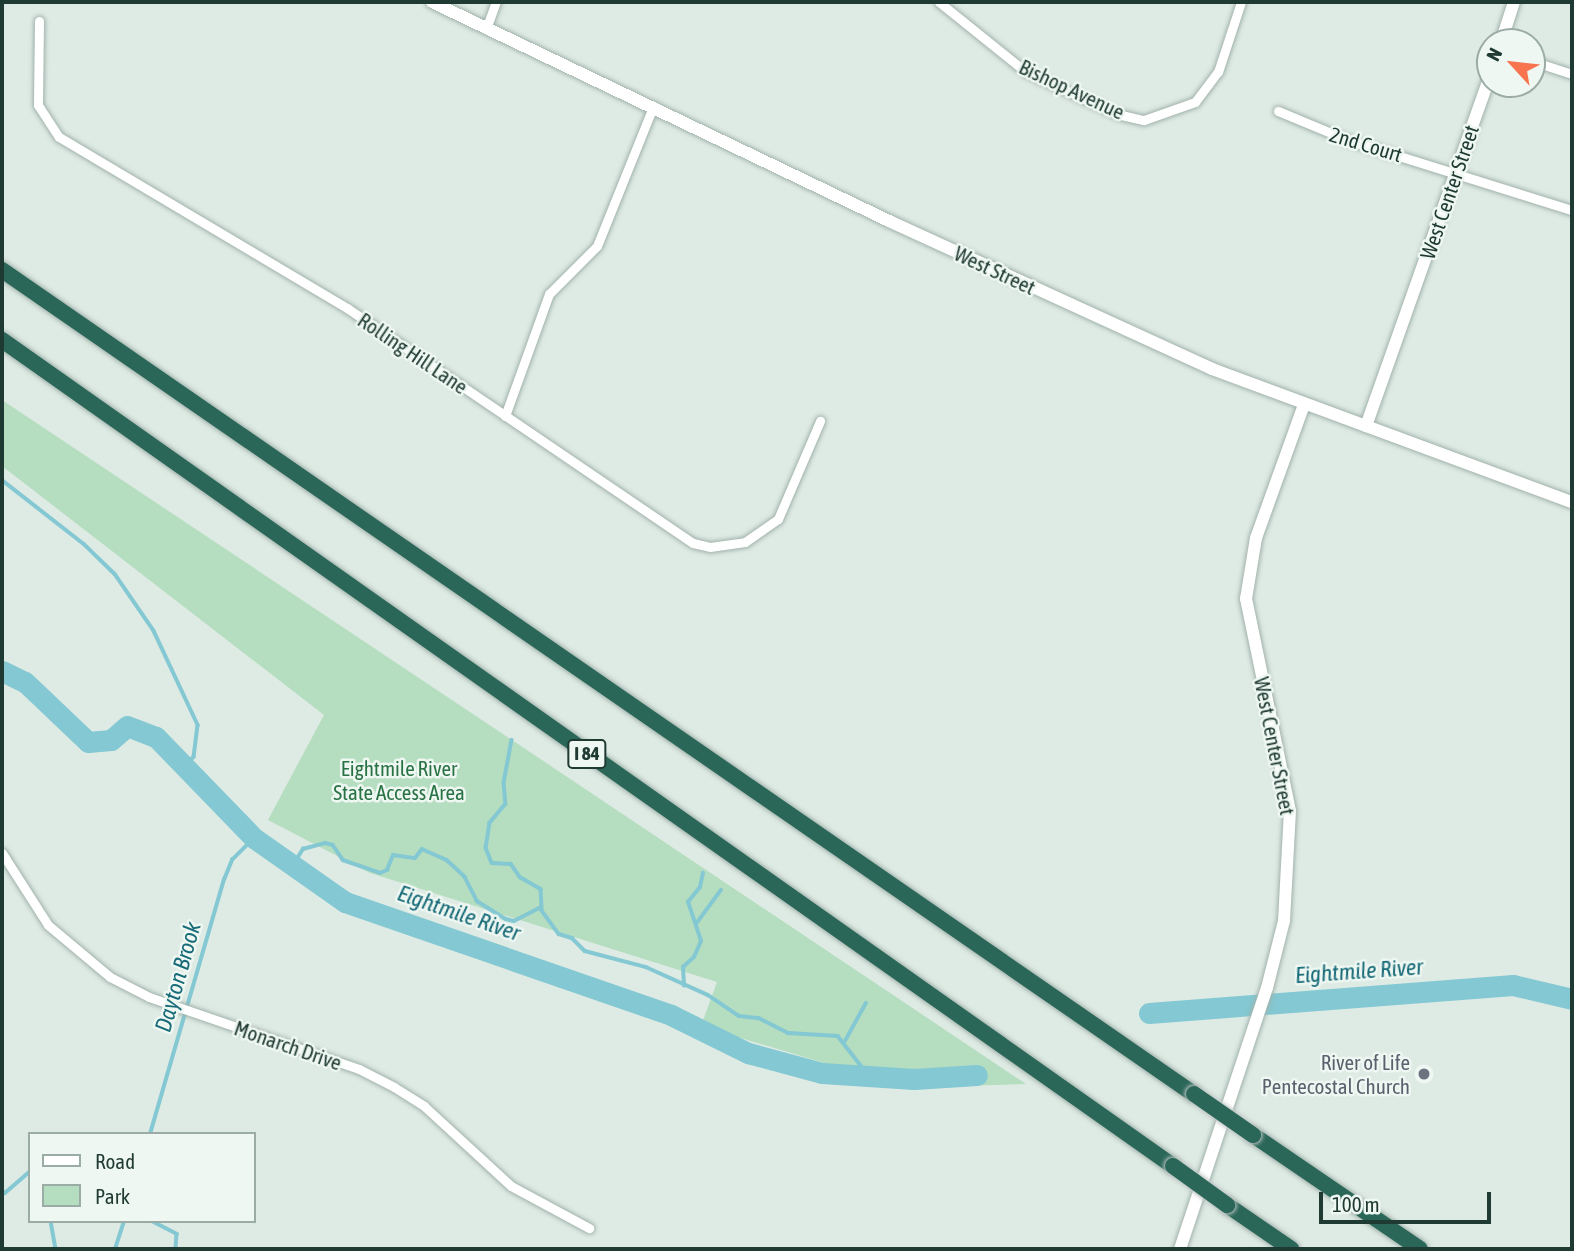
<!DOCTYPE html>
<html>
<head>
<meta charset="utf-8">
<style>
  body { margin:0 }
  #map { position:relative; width:1574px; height:1251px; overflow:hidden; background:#deeae4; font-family:"Asap Condensed",sans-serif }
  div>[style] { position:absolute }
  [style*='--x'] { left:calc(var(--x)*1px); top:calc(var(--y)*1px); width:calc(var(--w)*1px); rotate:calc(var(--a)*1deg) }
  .green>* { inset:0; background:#b5ddbf }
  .stream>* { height:3.5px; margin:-1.75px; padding:0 1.75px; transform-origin:1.75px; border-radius:1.75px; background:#83c8d2 }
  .river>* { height:21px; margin:-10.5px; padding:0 10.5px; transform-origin:10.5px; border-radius:10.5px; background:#83c8d2 }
  .roads { filter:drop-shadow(0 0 2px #a1b2ab) drop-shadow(0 0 2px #a1b2ab) }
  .street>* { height:9px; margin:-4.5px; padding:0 4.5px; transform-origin:4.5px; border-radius:4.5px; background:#fff }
  .secondary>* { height:12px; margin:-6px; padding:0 6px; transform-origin:6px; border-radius:6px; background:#fff }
  .highway>* { height:16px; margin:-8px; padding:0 8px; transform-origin:8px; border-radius:8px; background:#2a6759 }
  .bridges { filter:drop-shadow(0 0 2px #bcc4c2) drop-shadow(0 0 2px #bcc4c2) }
  .highway-bridge>* { height:16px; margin:-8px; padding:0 8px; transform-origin:8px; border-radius:8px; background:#2a6759 }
  .dots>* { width:19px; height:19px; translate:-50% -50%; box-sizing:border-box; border:4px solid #eef7f2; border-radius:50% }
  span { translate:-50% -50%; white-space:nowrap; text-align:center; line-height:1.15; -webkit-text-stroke:5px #eef7f2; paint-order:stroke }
  .shield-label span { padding:2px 5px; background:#eef7f2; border:2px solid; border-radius:5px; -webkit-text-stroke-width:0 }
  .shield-label { font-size:19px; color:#1f3a32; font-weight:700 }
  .street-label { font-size:21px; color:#1f3a32 }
  .park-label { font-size:21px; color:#287243 }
  .worship-label { font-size:21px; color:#5b616d }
  .right { translate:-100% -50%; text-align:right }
  .water-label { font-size:23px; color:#176a78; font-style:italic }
  .frame { position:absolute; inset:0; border:4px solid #1f3a32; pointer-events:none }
  .legend { position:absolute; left:28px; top:1132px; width:228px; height:91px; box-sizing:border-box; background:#eef7f2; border:2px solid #9baba5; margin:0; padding:9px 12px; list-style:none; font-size:21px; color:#1f3a32 }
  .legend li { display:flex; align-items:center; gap:14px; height:35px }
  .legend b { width:35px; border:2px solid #9baba5 }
  .north { position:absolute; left:1476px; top:28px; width:70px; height:70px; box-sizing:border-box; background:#eef7f2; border:2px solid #9baba5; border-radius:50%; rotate:297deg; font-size:19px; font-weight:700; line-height:28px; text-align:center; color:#1f3a32 }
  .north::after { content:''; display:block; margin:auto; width:24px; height:32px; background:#f7744f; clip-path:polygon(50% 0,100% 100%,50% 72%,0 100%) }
  .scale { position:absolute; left:1319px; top:1192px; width:172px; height:32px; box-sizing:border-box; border:4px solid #1f3a32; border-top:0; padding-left:9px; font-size:21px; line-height:24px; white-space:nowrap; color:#1f3a32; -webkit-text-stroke:5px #eef7f2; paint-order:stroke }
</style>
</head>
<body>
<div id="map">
  <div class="green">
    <i style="clip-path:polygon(2px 400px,512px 740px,1026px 1084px,928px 1087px,864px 1075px,701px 1026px,717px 982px,370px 873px,268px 820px,324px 715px,2px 466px)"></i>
  </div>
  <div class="stream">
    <i style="--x:2;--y:480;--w:104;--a:38"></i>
    <i style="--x:84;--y:544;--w:43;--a:44.1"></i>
    <i style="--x:115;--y:574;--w:69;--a:55.6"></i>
    <i style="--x:154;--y:631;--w:104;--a:64.9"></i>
    <i style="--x:198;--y:725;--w:32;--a:97"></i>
    <i style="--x:194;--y:757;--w:13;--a:135"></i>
    <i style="--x:512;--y:740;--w:44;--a:100.5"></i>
    <i style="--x:504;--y:783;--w:21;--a:85"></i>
    <i style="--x:506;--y:804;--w:25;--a:130"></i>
    <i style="--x:490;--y:823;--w:25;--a:99"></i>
    <i style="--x:486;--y:848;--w:16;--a:68"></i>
    <i style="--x:492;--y:863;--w:19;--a:3"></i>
    <i style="--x:511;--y:864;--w:16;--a:55"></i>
    <i style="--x:520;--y:877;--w:24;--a:30"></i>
    <i style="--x:541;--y:889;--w:21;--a:87"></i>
    <i style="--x:293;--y:865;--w:19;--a:-58"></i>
    <i style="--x:303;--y:849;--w:23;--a:-15"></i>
    <i style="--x:325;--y:843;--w:8;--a:14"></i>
    <i style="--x:333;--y:845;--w:18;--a:56"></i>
    <i style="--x:343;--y:860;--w:39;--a:19"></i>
    <i style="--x:380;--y:873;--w:8;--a:-23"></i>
    <i style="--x:387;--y:870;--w:16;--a:-68"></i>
    <i style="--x:393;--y:855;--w:22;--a:8"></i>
    <i style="--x:415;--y:858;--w:11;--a:-52"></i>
    <i style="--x:422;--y:849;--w:27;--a:24"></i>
    <i style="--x:447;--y:860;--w:25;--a:43"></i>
    <i style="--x:465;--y:877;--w:27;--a:63"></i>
    <i style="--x:477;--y:901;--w:34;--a:32"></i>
    <i style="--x:506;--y:919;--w:8;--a:14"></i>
    <i style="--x:514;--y:921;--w:29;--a:-27"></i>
    <i style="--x:540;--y:908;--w:32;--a:54"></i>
    <i style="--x:559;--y:934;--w:14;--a:17"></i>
    <i style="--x:572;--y:938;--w:18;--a:45"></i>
    <i style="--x:585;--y:951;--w:63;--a:14.7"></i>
    <i style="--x:646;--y:967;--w:68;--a:24.3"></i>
    <i style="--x:708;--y:995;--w:37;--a:34"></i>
    <i style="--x:739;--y:1016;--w:20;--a:6"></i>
    <i style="--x:759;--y:1018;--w:33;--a:27"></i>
    <i style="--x:788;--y:1033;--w:50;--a:3.4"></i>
    <i style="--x:838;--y:1036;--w:51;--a:52.2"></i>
    <i style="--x:696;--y:924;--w:42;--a:-53.7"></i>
    <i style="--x:684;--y:986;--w:19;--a:-93"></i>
    <i style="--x:683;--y:967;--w:15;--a:-42"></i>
    <i style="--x:694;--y:957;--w:17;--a:-66"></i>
    <i style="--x:701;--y:941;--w:41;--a:-108.4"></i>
    <i style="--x:688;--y:902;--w:19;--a:-51"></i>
    <i style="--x:700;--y:887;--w:14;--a:-78"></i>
    <i style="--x:845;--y:1041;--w:43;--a:-61.1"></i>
    <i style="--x:150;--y:1134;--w:265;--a:-73.8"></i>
    <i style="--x:224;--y:880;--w:22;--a:-68"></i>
    <i style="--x:232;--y:860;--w:31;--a:-45"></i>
    <i style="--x:2;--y:1190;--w:4;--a:45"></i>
    <i style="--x:5;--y:1193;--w:33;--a:-41"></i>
    <i style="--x:51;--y:1221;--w:28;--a:80"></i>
    <i style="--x:152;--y:1221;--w:28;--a:27"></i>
    <i style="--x:177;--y:1234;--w:15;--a:94"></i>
    <i style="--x:115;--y:1249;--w:29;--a:-72"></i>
  </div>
  <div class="river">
    <i style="--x:2;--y:671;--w:25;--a:26"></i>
    <i style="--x:25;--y:682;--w:87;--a:43.6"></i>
    <i style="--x:88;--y:742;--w:23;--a:-5"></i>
    <i style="--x:111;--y:740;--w:21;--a:-41"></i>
    <i style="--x:127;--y:726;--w:31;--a:21"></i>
    <i style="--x:156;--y:737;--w:141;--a:45.9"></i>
    <i style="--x:254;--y:838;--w:111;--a:35.1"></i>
    <i style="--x:345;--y:902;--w:345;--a:19.1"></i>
    <i style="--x:671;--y:1015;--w:86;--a:26.3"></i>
    <i style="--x:748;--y:1053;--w:77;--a:15.1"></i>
    <i style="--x:822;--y:1073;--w:92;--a:3.7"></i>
    <i style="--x:914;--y:1079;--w:63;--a:-3.6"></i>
    <i style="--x:1149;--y:1013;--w:365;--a:-4.4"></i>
    <i style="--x:1513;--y:985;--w:61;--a:13.3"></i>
  </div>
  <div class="roads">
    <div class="street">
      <i style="--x:939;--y:2;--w:112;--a:38.8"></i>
      <i style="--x:1026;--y:72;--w:100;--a:24.8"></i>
      <i style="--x:1117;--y:114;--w:28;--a:13"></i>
      <i style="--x:1144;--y:120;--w:54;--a:-19.4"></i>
      <i style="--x:1195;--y:102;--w:38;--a:-53"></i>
      <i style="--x:1218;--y:72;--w:74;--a:-71.8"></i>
      <i style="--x:39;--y:21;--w:84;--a:90.7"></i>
      <i style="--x:38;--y:105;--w:38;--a:57"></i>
      <i style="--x:59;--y:137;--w:335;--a:30.7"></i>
      <i style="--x:347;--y:308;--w:418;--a:34.2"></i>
      <i style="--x:693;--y:543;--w:17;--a:13"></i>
      <i style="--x:710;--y:547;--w:35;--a:-8"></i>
      <i style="--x:745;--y:542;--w:40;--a:-34.9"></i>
      <i style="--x:778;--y:519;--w:107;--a:-66.8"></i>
      <i style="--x:486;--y:29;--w:29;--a:-70"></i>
      <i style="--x:1532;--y:61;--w:42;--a:18"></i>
      <i style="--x:1278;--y:111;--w:76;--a:22.5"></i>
      <i style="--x:1348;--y:140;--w:235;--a:17.4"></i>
      <i style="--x:505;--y:416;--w:130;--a:-70.2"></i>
      <i style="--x:549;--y:294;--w:68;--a:-45"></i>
      <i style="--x:597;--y:246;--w:150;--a:-68.1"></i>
      <i style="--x:2;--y:853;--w:85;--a:57.4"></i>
      <i style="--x:48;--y:925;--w:81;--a:40"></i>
      <i style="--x:110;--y:977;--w:44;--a:27.1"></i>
      <i style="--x:149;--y:997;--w:222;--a:18.9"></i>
      <i style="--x:359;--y:1069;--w:39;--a:27"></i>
      <i style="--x:394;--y:1087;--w:36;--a:32"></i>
      <i style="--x:424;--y:1106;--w:118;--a:42.6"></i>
      <i style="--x:511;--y:1186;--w:89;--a:28.3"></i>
    </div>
    <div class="secondary">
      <i style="--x:432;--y:2;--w:507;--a:25.6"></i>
      <i style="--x:889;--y:221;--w:355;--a:24.6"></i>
      <i style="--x:1212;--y:369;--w:384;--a:20.3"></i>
      <i style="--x:1501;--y:42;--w:42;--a:-72"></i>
      <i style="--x:1366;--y:426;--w:372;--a:-70.5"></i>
      <i style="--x:1180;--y:1249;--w:275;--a:-71.6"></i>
      <i style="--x:1267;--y:988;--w:69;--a:-75.8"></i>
      <i style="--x:1284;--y:921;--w:110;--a:-86.9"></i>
      <i style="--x:1290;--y:811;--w:217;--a:-101.7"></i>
      <i style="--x:1246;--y:599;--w:62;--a:-80.7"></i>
      <i style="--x:1256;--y:538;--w:141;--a:-70.2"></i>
    </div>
    <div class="highway">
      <i style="--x:2;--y:270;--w:1449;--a:34.66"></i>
      <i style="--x:2;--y:340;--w:1433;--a:35.2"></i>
      <i style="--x:1253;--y:1135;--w:202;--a:34.3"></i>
      <i style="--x:1227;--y:1205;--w:78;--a:34.5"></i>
    </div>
  </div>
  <div class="bridges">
    <div class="highway-bridge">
      <i style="--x:1194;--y:1094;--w:72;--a:34.8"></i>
      <i style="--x:1173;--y:1166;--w:67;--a:35.8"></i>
    </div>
  </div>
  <div class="dots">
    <i style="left:1424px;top:1074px;background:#6b7280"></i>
  </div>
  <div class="shield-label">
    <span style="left:587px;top:754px">I 84</span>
  </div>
  <div class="street-label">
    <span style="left:1072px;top:89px;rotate:25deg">Bishop Avenue</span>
    <span style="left:1366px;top:144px;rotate:17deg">2nd Court</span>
    <span style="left:1449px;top:192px;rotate:-71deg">West Center Street</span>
    <span style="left:995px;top:270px;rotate:25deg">West Street</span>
    <span style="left:413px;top:353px;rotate:34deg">Rolling Hill Lane</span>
    <span style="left:1275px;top:746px;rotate:79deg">West Center Street</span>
    <span style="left:288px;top:1045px;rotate:19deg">Monarch Drive</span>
  </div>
  <div class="park-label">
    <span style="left:399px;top:780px">Eightmile River<br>State Access Area</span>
  </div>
  <div class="worship-label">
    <span class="right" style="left:1410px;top:1074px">River of Life<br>Pentecostal Church</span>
  </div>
  <div class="water-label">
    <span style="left:459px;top:913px;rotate:19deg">Eightmile River</span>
    <span style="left:1359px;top:971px;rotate:-4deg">Eightmile River</span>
    <span style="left:178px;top:977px;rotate:-74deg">Dayton Brook</span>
  </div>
  <div class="frame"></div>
  <ul class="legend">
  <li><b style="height:9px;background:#fff"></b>Road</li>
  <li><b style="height:19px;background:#b5ddbf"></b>Park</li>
  </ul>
  <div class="north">N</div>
  <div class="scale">100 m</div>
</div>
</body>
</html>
